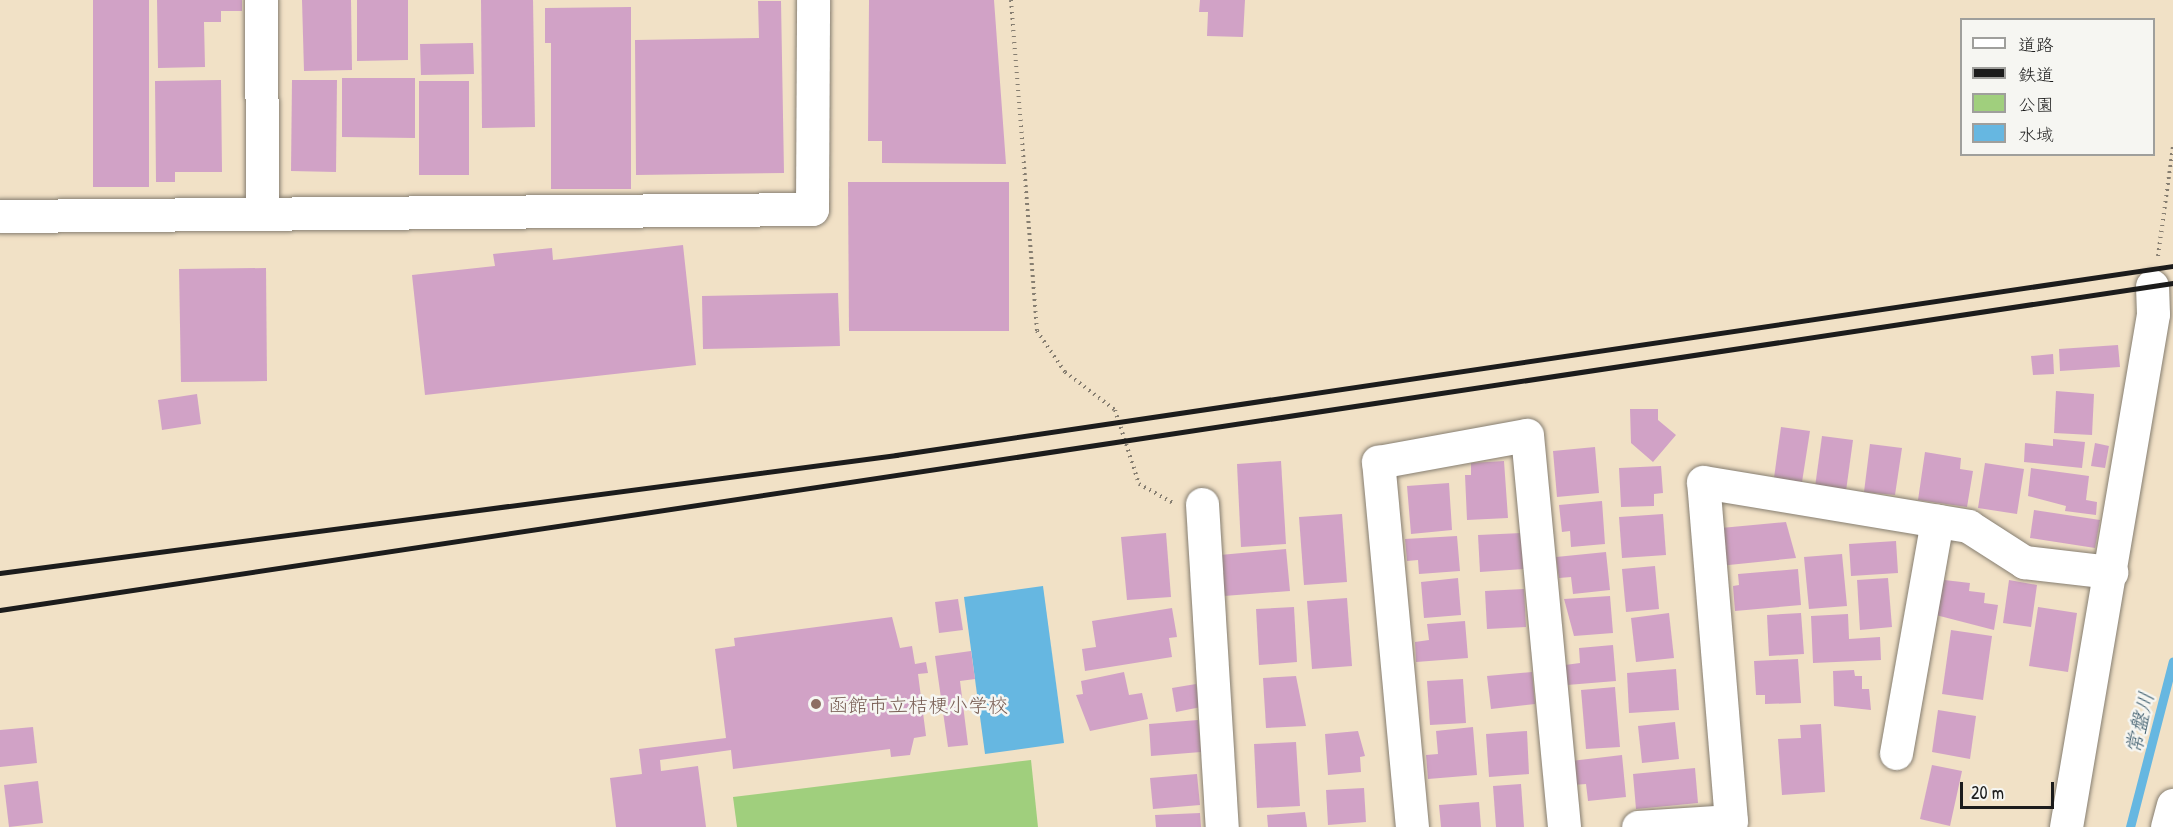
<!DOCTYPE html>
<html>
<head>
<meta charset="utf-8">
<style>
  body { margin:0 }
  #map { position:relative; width:2173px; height:827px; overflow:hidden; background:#f1e1c6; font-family:"Patrick Hand","Klee One",sans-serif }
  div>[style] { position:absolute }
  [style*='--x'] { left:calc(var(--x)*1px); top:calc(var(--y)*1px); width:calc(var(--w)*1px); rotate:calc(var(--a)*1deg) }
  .green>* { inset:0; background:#a0cf7d }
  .water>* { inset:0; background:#66b7e1 }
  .stream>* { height:9px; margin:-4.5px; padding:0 4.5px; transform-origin:4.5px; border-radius:4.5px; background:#66b7e1 }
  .building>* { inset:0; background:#d1a2c6 }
  .path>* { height:4px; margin-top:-2px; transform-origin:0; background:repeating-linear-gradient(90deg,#867e71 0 1.5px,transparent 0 6px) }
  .roads { filter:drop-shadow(0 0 2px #867e71) drop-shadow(0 0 2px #867e71) }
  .minor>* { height:33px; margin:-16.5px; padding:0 16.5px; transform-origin:16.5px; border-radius:16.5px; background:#fff }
  .rail>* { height:4.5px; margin:-2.25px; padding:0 2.25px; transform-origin:2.25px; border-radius:2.25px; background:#1c1c1c }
  .dots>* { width:16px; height:16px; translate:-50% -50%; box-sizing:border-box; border:3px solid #f6f6f2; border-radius:50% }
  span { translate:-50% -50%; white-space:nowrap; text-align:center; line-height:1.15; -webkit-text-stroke:5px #f6f6f2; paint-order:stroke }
  .education-label { font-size:20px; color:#785e54 }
  .left { translate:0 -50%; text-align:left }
  .water-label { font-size:21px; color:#3a5a6b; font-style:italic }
  .legend { position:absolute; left:1960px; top:18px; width:195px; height:138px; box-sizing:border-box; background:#f6f6f2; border:2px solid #9f9f9c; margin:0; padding:8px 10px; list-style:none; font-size:18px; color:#1c1c1c }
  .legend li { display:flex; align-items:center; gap:12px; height:30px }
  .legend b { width:30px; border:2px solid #9f9f9c }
  .scale { position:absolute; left:1960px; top:782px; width:94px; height:27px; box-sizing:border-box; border:3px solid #1c1c1c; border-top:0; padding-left:8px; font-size:18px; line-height:21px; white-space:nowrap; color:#1c1c1c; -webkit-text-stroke:4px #f6f6f2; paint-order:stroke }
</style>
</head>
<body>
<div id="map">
  <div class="green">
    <i style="clip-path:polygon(1031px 760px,1038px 827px,737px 827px,733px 797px)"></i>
  </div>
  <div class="water">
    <i style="clip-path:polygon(1043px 586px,1064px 743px,985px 754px,964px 597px)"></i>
  </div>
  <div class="stream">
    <i style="--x:2130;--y:827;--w:171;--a:-75.5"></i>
  </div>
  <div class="building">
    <i style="clip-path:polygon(93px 0,149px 0,149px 187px,93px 187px)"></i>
    <i style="clip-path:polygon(157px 0,242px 0,242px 11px,221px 11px,221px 22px,204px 22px,205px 67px,158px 68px)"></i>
    <i style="clip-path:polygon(302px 0,351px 0,352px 70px,304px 71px)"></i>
    <i style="clip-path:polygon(357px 0,408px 0,408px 60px,357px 61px)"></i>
    <i style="clip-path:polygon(481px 0,533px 0,535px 127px,482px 128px)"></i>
    <i style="clip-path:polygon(869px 0,994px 0,1006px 164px,882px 163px,882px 141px,868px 141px)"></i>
    <i style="clip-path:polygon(1200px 0,1245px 0,1243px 37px,1207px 36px,1208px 12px,1199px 12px)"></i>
    <i style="clip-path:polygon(758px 1px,781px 1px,784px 173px,636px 175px,635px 40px,759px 38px)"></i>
    <i style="clip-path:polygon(631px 7px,631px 189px,551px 189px,551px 43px,545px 43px,545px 8px)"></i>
    <i style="clip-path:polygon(473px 43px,474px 74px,421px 75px,420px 44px)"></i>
    <i style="clip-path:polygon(342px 78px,415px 78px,415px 138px,342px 137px)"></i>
    <i style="clip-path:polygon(221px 80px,222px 172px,175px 172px,175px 182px,156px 182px,155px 81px)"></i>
    <i style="clip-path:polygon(292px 80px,337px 80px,336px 172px,291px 171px)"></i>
    <i style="clip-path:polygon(419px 81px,469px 81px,469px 175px,419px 175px)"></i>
    <i style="clip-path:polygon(848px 182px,1009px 182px,1009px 331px,849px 331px)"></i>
    <i style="clip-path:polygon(683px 245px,696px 365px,425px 395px,412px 275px,495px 266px,493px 254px,552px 248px,553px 260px)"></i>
    <i style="clip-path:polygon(266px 268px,267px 381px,181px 382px,179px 269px)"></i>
    <i style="clip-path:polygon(838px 293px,840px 346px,703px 349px,702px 296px)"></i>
    <i style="clip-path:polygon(2118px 345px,2120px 367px,2060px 371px,2059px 349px)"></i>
    <i style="clip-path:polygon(2053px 354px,2054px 374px,2033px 375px,2031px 356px)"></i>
    <i style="clip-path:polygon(2056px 391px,2094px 394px,2092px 435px,2054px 433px)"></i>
    <i style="clip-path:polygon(197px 394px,201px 424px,162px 430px,158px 400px)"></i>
    <i style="clip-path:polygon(1630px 409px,1658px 409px,1658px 420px,1676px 435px,1653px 462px,1631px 443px)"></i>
    <i style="clip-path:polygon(1781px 427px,1810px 431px,1802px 482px,1774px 478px)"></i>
    <i style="clip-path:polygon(1822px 436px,1853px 440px,1846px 491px,1815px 487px)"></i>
    <i style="clip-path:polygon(2053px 439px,2085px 442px,2082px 468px,2024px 462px,2025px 443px,2053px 446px)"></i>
    <i style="clip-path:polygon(2095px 443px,2109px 446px,2105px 468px,2091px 466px)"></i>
    <i style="clip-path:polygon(1870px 444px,1902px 448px,1895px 495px,1864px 492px)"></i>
    <i style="clip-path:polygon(1595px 447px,1599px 493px,1557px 497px,1553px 451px)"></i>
    <i style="clip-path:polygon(1925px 452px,1961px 458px,1960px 469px,1973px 471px,1967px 507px,1918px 500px)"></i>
    <i style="clip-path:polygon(1281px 461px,1286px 544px,1241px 547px,1237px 464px)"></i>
    <i style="clip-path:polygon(1504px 461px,1508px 518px,1467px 520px,1465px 475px,1471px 475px,1471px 463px)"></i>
    <i style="clip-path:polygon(1985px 463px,2024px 469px,2017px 514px,1978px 508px)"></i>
    <i style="clip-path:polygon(1661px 466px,1663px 493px,1654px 494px,1654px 506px,1621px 507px,1619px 468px)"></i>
    <i style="clip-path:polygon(2031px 468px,2089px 476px,2086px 500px,2097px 502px,2096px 515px,2065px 511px,2066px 506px,2028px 496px)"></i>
    <i style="clip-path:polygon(1449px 483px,1452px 530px,1411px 534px,1407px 486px)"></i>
    <i style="clip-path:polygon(1602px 501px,1605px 544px,1571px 547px,1570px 531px,1562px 532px,1559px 505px)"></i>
    <i style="clip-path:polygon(2034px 510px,2100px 520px,2095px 548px,2030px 538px)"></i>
    <i style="clip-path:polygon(1342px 514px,1347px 582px,1304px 585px,1299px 517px)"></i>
    <i style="clip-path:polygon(1663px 514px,1666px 555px,1622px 558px,1619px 517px)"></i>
    <i style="clip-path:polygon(1786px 522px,1796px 558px,1719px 566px,1721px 528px)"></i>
    <i style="clip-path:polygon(1166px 533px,1171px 597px,1127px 600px,1121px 537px)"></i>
    <i style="clip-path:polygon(1522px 533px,1524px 569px,1480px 572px,1478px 535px)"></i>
    <i style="clip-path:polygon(1457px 536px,1460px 571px,1419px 574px,1418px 560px,1407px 561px,1405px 539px)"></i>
    <i style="clip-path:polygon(1896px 541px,1898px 573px,1851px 576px,1849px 544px)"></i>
    <i style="clip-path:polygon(1286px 549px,1290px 591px,1224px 596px,1220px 555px)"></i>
    <i style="clip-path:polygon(1606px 552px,1610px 590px,1573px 594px,1571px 577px,1559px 578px,1556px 557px)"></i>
    <i style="clip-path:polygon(1842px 554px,1847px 606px,1809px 609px,1804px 557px)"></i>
    <i style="clip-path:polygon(1655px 566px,1659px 609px,1626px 612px,1622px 569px)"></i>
    <i style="clip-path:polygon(1798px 569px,1801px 605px,1735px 611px,1733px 586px,1739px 585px,1738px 574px)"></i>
    <i style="clip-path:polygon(1458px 578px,1461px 615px,1424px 618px,1421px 582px)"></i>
    <i style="clip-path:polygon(1888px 578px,1892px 627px,1860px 630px,1857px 580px)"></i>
    <i style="clip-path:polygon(1936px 579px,1970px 583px,1969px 591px,1985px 593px,1984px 603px,1998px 605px,1994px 630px,1932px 614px)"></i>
    <i style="clip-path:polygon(2009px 580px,2037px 585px,2031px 627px,2003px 623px)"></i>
    <i style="clip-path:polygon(1524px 589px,1526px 627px,1487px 629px,1485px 591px)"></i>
    <i style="clip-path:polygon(1610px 596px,1613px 633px,1574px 636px,1564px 599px)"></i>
    <i style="clip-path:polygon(1347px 598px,1352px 666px,1312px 669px,1307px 601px)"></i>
    <i style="clip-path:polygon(958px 599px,963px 630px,939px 633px,935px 602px)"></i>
    <i style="clip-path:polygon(1294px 607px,1297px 662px,1259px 665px,1256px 609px)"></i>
    <i style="clip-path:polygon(2038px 607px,2077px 613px,2068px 672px,2029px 666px)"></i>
    <i style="clip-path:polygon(1172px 608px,1177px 637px,1169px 638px,1172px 657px,1085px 671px,1082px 649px,1096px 647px,1092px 621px)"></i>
    <i style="clip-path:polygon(1669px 613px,1674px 658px,1636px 662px,1631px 618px)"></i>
    <i style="clip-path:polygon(1801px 613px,1804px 654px,1769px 656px,1767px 615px)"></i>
    <i style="clip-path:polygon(1848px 614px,1849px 639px,1880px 637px,1881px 660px,1813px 663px,1811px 616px)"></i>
    <i style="clip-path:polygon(892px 617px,900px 648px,912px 646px,915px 664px,926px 662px,928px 673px,918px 674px,926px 736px,914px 738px,910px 755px,891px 757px,890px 749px,733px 769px,731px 750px,660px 760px,661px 771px,698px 766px,706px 827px,616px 827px,610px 778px,642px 774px,639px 749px,726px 738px,715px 649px,735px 646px,734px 638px)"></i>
    <i style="clip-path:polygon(1465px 621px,1468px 658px,1416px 662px,1415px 642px,1429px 640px,1427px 624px)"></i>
    <i style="clip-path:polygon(1951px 630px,1992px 636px,1983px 700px,1942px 694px)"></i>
    <i style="clip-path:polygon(1613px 645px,1616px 681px,1567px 685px,1565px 665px,1580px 663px,1579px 648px)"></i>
    <i style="clip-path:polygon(971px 651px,975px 679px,960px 681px,968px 745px,948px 747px,935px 656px)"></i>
    <i style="clip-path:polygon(1798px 659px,1801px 703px,1765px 704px,1765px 695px,1756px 695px,1754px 661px)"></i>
    <i style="clip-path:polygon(1676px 669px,1679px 710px,1629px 713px,1627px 673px)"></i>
    <i style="clip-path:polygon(1854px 670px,1855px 676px,1862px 676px,1862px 689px,1869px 689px,1871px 710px,1834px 706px,1833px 671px)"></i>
    <i style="clip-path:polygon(1124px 672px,1129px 695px,1142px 693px,1148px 719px,1090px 731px,1076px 695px,1083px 694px,1081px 681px)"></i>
    <i style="clip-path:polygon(1532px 672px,1535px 704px,1491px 709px,1487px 676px)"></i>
    <i style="clip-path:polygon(1296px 676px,1306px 726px,1266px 728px,1263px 678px)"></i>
    <i style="clip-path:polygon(1463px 679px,1466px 723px,1430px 725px,1427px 681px)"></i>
    <i style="clip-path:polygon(1196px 684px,1201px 707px,1176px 712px,1172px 688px)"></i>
    <i style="clip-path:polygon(1615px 687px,1620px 747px,1586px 749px,1581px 690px)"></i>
    <i style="clip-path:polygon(1938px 710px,1976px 716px,1970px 759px,1932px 752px)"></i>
    <i style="clip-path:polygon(1198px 720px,1201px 752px,1151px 756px,1149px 724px)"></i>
    <i style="clip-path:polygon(1675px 722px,1679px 759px,1642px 763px,1638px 726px)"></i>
    <i style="clip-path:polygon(1821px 724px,1825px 792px,1782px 795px,1778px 739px,1801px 738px,1800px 725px)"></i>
    <i style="clip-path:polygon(33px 727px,37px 763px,0 767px,0 730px)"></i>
    <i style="clip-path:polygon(1473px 727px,1477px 775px,1428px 779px,1426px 755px,1438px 754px,1436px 731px)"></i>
    <i style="clip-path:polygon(1358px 731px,1365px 756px,1360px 757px,1361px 772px,1328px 775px,1325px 734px)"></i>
    <i style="clip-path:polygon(1527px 731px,1529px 774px,1489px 777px,1486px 734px)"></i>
    <i style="clip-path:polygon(1296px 742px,1300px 806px,1257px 808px,1254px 744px)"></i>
    <i style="clip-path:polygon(1622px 755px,1626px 797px,1588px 801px,1586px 784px,1573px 785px,1571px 761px)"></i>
    <i style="clip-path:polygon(1932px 765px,1962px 771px,1950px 826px,1920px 819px)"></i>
    <i style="clip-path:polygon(1695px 768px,1698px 803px,1636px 809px,1633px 774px)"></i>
    <i style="clip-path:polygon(1197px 774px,1200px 805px,1153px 809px,1150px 778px)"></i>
    <i style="clip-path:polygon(38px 781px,43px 823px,9px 827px,4px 785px)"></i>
    <i style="clip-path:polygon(1521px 784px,1524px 827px,1496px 827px,1493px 786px)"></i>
    <i style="clip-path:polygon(1364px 788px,1366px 822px,1328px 825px,1326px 790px)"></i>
    <i style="clip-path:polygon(1479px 802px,1481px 827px,1441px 827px,1439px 805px)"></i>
    <i style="clip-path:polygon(1305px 812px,1307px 827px,1268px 827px,1267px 815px)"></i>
    <i style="clip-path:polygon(1200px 813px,1201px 827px,1156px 827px,1155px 815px)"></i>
  </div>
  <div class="path">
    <i style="--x:1011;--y:0;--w:332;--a:85.5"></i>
    <i style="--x:1037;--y:331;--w:50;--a:55.7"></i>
    <i style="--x:1065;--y:372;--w:63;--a:37.2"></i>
    <i style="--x:1115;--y:410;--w:78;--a:72"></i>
    <i style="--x:1139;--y:484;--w:38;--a:29"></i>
    <i style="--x:2158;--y:256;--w:110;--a:-82.2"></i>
  </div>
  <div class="roads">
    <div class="minor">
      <i style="--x:261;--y:0;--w:213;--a:89.7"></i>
      <i style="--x:0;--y:216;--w:812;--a:-0.49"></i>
      <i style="--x:812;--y:209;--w:209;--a:-89.7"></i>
      <i style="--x:1202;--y:504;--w:324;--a:86.5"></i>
      <i style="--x:1896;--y:753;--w:236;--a:-80"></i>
      <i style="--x:1412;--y:827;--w:367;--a:-95.3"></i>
      <i style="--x:1378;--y:462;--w:151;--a:-10.3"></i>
      <i style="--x:1527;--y:435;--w:394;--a:84.6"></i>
      <i style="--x:1638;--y:827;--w:93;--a:-3.7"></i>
      <i style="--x:1731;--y:821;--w:340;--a:-94.7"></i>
      <i style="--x:1703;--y:482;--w:269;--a:9.4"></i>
      <i style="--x:1968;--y:526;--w:67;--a:32.7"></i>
      <i style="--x:2024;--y:562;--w:88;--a:6.6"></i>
      <i style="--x:2066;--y:827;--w:520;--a:-80.37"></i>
      <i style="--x:2153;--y:314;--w:28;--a:-92"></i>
      <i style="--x:2167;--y:827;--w:23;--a:-75"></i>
    </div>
  </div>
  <div class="rail">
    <i style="--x:0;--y:573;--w:904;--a:-7.5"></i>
    <i style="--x:896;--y:455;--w:1291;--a:-8.42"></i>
    <i style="--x:0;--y:610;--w:2197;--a:-8.56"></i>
  </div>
  <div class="dots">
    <i style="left:816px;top:704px;background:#8d6e63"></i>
  </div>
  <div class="education-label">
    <span class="left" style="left:828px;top:704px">函館市立桔梗小学校</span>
  </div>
  <div class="water-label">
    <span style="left:2140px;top:723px;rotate:-77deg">常盤川</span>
  </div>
  <ul class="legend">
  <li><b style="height:8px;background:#fff"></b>道路</li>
  <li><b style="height:8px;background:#1c1c1c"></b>鉄道</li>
  <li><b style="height:16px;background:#a0cf7d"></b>公園</li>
  <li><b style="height:16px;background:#66b7e1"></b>水域</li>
  </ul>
  <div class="scale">20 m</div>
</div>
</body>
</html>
